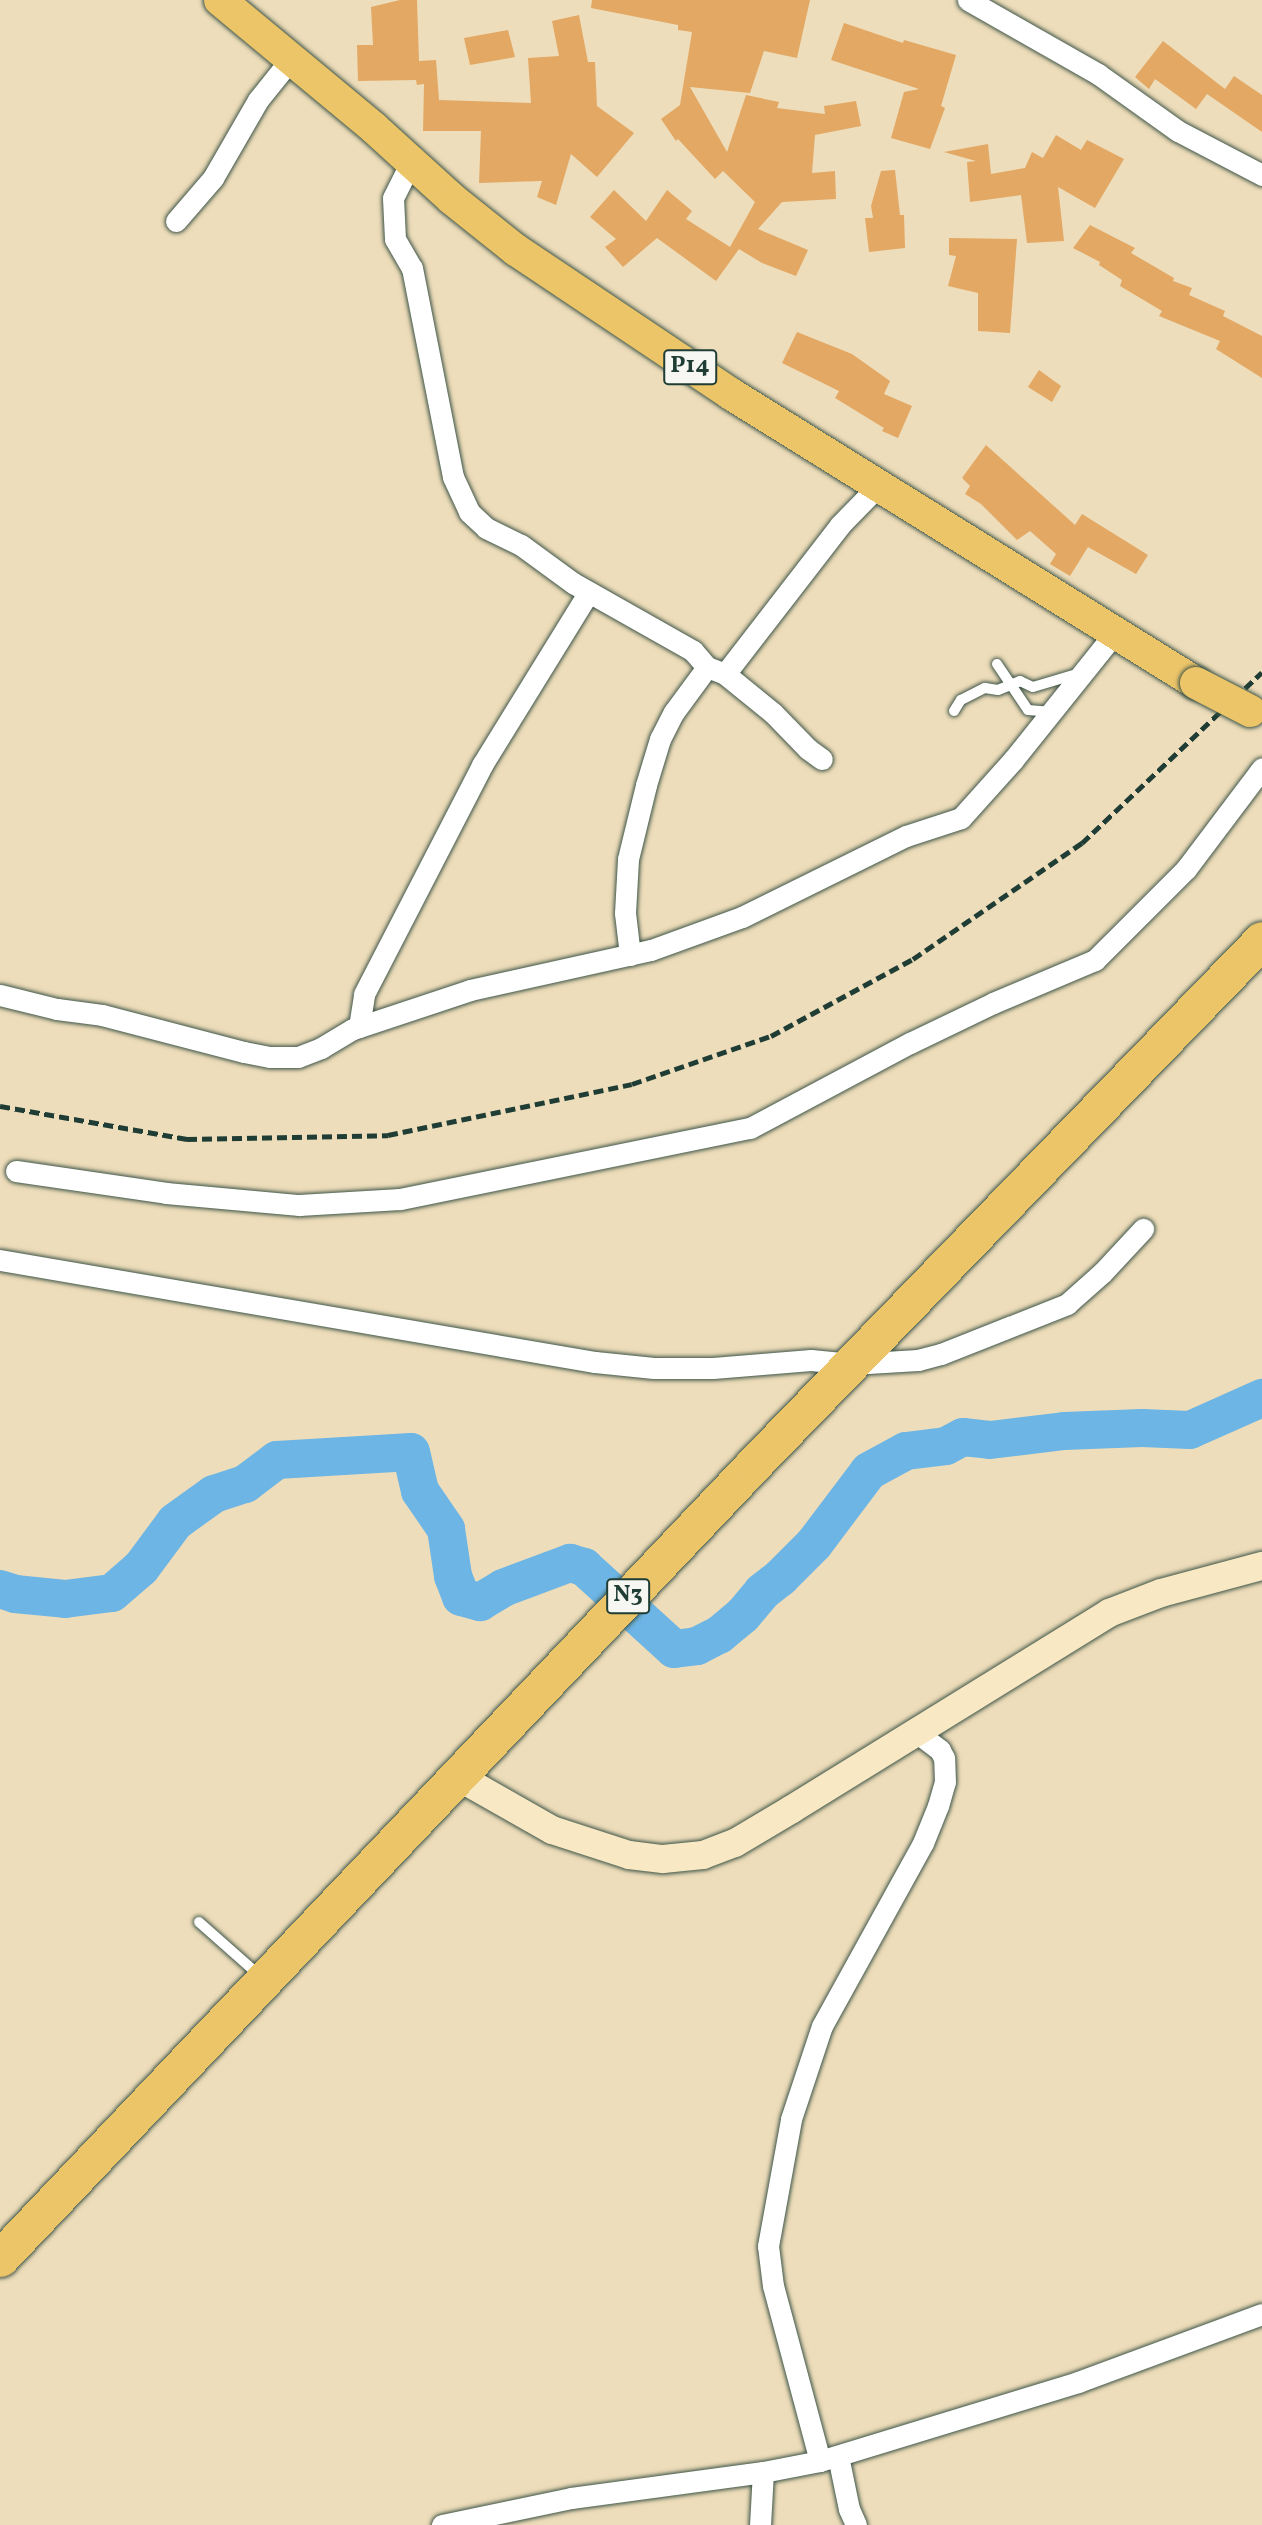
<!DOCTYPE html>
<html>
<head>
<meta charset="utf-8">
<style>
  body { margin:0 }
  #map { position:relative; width:1262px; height:2525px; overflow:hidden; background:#eeddba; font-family:Vollkorn,serif }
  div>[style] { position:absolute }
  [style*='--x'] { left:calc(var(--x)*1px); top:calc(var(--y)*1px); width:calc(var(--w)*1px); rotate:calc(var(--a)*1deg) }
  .river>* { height:38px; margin:-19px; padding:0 19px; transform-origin:19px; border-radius:19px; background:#6db5e5 }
  .building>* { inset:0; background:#e2a864 }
  .roads { filter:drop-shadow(0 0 2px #3e5548) drop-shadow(0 0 2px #3e5548) }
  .lane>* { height:10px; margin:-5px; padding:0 5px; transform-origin:5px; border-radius:5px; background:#fff }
  .street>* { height:21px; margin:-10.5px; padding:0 10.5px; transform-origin:10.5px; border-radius:10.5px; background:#fff }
  .secondary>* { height:28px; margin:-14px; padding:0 14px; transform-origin:14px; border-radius:14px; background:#f8e8c3 }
  .primary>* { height:32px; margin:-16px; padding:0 16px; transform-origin:16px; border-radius:16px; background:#edc569 }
  .highway>* { height:37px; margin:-18.5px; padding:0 18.5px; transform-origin:18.5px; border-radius:18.5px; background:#edc569 }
  .rail>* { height:5px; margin-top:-2.5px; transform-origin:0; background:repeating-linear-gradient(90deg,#1f3d34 0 10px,transparent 0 15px) }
  .bridges { filter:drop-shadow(0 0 2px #3e5548) drop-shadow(0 0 2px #3e5548) }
  .primary-bridge>* { height:32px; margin:-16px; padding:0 16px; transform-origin:16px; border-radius:16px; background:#edc569 }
  span { translate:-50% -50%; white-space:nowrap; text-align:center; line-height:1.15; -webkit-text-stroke:5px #f6f6f2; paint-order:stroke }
  .shield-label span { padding:2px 5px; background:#f6f6f2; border:2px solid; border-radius:5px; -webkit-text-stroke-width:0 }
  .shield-label { font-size:24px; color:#1f3d34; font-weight:700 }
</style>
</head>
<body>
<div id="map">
  <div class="river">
    <i style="--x:0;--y:1589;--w:16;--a:18"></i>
    <i style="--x:15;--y:1594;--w:50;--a:5.7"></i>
    <i style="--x:65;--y:1599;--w:47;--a:-7.3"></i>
    <i style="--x:112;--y:1593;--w:38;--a:-41"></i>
    <i style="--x:141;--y:1568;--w:57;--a:-53.5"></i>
    <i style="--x:175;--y:1522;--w:48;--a:-35.7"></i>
    <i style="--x:214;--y:1494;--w:33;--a:-18"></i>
    <i style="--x:245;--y:1484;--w:40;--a:-37"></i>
    <i style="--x:277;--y:1460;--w:134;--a:-3.4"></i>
    <i style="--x:411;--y:1452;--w:40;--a:77"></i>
    <i style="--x:420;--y:1491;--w:46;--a:55.6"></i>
    <i style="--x:446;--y:1529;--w:48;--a:81.5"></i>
    <i style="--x:453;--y:1576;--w:22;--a:69"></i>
    <i style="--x:461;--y:1597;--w:20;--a:15"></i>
    <i style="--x:480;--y:1602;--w:27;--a:-31"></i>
    <i style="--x:503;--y:1588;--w:72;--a:-20.5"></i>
    <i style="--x:570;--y:1563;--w:15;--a:16"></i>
    <i style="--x:584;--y:1567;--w:122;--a:42.3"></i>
    <i style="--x:674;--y:1649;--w:23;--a:-7"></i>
    <i style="--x:697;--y:1646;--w:25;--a:-27"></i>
    <i style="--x:719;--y:1635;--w:31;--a:-40"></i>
    <i style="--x:743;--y:1615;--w:30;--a:-50"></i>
    <i style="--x:762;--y:1592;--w:24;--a:-38"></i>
    <i style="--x:781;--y:1577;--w:47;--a:-45"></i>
    <i style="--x:814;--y:1544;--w:91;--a:-53"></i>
    <i style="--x:869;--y:1471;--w:42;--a:-28.4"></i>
    <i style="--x:906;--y:1451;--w:40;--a:-7.1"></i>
    <i style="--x:946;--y:1446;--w:19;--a:-28"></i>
    <i style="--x:963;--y:1437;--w:27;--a:6"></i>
    <i style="--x:990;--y:1440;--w:75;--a:-6.9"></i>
    <i style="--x:1064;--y:1431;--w:78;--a:-2.2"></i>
    <i style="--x:1142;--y:1428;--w:48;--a:2.4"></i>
    <i style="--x:1190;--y:1430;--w:79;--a:-24"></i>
  </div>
  <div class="building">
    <i style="clip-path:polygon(400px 0,417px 0,419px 61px,436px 60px,439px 100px,531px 103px,528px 58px,559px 56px,552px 21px,579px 15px,588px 62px,595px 62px,597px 106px,634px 133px,597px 177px,571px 154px,556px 205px,537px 197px,542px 181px,479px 183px,481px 131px,423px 131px,424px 84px,417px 85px,416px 80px,358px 81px,357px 45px,373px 45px,371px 7px)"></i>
    <i style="clip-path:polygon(592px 0,810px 0,797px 58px,764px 51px,750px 93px,690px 87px,727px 152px,746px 95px,779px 102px,777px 108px,825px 114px,824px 106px,856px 101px,861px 126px,815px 135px,812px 173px,835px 171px,836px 199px,782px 202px,758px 229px,808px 250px,796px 276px,762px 263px,739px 249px,716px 281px,657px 238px,623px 267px,605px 247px,616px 239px,590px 217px,614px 190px,646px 221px,667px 190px,692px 211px,686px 219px,730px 247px,755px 202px,723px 171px,715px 179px,678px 139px,676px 141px,661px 119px,680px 105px,692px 32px,678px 30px,678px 25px,591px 8px)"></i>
    <i style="clip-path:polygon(844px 23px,903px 43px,904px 40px,956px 55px,941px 106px,945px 108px,930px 149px,891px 138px,904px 92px,919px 89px,831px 60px)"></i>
    <i style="clip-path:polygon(508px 30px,515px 57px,470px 65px,464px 38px)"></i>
    <i style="clip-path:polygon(1163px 41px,1225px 89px,1234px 76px,1262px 95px,1262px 132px,1207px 94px,1196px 109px,1155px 79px,1149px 89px,1135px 77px)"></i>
    <i style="clip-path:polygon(1056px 135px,1081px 150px,1087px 140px,1124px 159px,1095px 208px,1058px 187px,1064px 241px,1027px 243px,1021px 195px,970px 202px,967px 162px,976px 161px,944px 152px,988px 144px,991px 174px,1025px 168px,1032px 152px,1043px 158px)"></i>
    <i style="clip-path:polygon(895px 170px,900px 215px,904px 215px,905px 248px,869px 252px,865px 218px,873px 218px,871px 206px,881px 171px)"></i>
    <i style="clip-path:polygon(1090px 225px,1135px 248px,1131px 253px,1174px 278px,1173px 281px,1192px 288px,1189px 295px,1225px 311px,1223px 316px,1262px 336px,1262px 378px,1216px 349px,1220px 341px,1159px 316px,1162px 311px,1120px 286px,1122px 280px,1099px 265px,1100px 262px,1073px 248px)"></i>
    <i style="clip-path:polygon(949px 238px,1017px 239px,1010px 333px,978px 331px,978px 293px,948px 286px,956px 256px,949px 255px)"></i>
    <i style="clip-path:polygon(797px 332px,852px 354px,890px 381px,884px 394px,912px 406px,898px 438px,882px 431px,884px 428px,835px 398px,839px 391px,782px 363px)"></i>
    <i style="clip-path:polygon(1039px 370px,1061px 386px,1052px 402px,1028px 387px)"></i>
    <i style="clip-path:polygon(986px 445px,1075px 525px,1082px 514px,1148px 555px,1136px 574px,1088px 547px,1070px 576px,1050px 564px,1056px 554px,1030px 531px,1017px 540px,981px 504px,965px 494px,970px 486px,962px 478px)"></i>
  </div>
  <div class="roads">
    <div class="lane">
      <i style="--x:997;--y:664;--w:55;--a:56"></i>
      <i style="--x:1028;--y:710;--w:24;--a:5"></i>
      <i style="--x:954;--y:711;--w:13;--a:-58"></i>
      <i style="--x:961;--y:700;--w:27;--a:-27"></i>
      <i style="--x:985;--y:688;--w:13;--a:9"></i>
      <i style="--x:998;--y:690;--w:24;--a:-22"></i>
      <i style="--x:1020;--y:681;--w:14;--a:25"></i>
      <i style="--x:1033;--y:687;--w:49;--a:-16.6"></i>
      <i style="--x:199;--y:1922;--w:81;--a:41.5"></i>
    </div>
    <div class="street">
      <i style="--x:968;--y:0;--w:150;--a:29.6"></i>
      <i style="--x:1098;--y:74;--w:98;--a:35.5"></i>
      <i style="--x:1178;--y:131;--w:95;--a:27.6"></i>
      <i style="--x:411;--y:162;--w:40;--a:116.6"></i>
      <i style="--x:393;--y:198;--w:41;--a:87.2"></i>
      <i style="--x:395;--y:239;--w:34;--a:60"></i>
      <i style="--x:412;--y:268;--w:213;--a:78.9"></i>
      <i style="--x:453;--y:477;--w:38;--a:65"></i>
      <i style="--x:469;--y:512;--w:23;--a:43"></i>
      <i style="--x:486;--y:528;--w:39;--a:26"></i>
      <i style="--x:521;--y:545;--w:64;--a:36.2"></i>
      <i style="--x:573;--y:583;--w:138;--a:29.5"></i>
      <i style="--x:693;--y:651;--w:21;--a:49"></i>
      <i style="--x:707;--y:667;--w:19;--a:21"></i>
      <i style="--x:725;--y:674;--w:62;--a:39.1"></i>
      <i style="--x:773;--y:713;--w:50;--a:45.8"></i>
      <i style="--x:808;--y:749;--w:17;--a:36"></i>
      <i style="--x:176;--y:221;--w:57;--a:-49.3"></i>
      <i style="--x:213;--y:178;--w:90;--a:-60"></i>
      <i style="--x:258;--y:100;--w:53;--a:-51.2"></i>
      <i style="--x:725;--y:674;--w:188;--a:-52.3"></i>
      <i style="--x:840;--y:525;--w:54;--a:-45.7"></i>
      <i style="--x:630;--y:955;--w:42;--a:-96.8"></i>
      <i style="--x:625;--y:913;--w:54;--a:-86.8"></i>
      <i style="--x:628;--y:859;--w:76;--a:-76.3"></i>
      <i style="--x:646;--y:785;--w:48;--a:-73.1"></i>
      <i style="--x:660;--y:739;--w:30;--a:-63"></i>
      <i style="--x:674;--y:712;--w:56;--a:-53.7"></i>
      <i style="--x:0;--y:995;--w:59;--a:13.8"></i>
      <i style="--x:57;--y:1009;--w:45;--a:7.6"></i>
      <i style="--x:102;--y:1015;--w:147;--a:14.6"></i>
      <i style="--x:244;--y:1052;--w:26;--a:11"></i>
      <i style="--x:270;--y:1057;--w:28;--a:0"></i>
      <i style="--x:298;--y:1057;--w:25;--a:-21"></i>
      <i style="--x:321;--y:1048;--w:37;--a:-31"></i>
      <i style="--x:353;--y:1029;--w:123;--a:-18.4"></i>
      <i style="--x:470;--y:990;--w:185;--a:-12.5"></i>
      <i style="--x:651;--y:950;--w:97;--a:-19.9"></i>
      <i style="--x:742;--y:917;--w:183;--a:-26.3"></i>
      <i style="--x:906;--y:836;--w:58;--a:-18.1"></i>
      <i style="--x:961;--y:818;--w:78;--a:-48.1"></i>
      <i style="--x:1013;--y:760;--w:161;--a:-51.3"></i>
      <i style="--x:359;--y:1027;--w:33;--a:-81"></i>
      <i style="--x:364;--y:994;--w:258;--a:-62.7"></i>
      <i style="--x:482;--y:765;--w:203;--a:-58.3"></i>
      <i style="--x:16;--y:1171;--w:152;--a:8.3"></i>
      <i style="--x:166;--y:1193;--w:134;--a:5.2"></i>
      <i style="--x:299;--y:1205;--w:101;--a:-3.4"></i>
      <i style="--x:400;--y:1199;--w:357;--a:-11.5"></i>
      <i style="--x:750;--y:1128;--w:181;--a:-28"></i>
      <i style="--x:910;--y:1043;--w:92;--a:-25.7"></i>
      <i style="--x:993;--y:1003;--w:111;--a:-22.9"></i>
      <i style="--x:1095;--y:960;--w:129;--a:-45"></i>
      <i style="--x:1186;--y:869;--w:126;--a:-53"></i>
      <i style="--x:0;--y:1260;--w:604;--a:9.73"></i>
      <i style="--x:595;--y:1362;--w:59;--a:5.8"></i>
      <i style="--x:654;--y:1368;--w:59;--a:0"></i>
      <i style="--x:713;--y:1368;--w:98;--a:-4.7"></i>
      <i style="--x:811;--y:1360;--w:40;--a:5.7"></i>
      <i style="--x:851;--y:1364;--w:67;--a:-3.4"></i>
      <i style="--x:918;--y:1360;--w:24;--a:-15"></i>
      <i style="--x:941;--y:1354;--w:136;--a:-21.6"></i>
      <i style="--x:1067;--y:1304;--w:48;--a:-41.6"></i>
      <i style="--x:1103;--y:1272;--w:59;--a:-47.1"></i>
      <i style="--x:838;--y:2456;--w:54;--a:78.3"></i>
      <i style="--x:849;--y:2509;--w:17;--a:66"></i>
      <i style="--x:820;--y:2461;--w:181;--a:-105"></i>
      <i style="--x:773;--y:2286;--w:40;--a:-97.1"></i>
      <i style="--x:768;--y:2246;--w:129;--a:-79.7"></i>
      <i style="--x:791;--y:2119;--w:98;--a:-71.6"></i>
      <i style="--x:822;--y:2026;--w:209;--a:-61.1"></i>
      <i style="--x:923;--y:1843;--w:40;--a:-68"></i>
      <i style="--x:938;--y:1806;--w:25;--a:-74"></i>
      <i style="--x:945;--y:1782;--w:24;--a:-92"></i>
      <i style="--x:944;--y:1758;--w:9;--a:-117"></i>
      <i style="--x:940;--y:1750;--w:31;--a:-143"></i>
      <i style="--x:442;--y:2525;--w:132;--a:-11.8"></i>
      <i style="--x:571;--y:2498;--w:194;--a:-7.7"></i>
      <i style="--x:763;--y:2472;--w:58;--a:-10.9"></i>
      <i style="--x:820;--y:2461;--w:270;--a:-17"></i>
      <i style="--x:1078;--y:2382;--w:196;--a:-20.3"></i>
      <i style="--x:760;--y:2525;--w:53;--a:-86.8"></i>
    </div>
    <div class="secondary">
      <i style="--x:457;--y:1776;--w:109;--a:29.6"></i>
      <i style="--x:552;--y:1830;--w:81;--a:18"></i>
      <i style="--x:629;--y:1855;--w:34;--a:7"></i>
      <i style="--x:663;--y:1859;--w:40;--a:-5.7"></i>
      <i style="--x:703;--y:1855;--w:34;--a:-21"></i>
      <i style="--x:735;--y:1843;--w:66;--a:-30.8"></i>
      <i style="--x:792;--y:1809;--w:373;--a:-31.7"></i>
      <i style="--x:1109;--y:1613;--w:56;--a:-21"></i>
      <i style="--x:1161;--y:1593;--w:105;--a:-15"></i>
    </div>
    <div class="primary">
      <i style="--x:220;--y:0;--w:200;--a:39.7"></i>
      <i style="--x:374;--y:128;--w:105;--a:42.3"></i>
      <i style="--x:452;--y:199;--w:82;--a:38.6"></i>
      <i style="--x:516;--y:250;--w:259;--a:33.8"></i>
      <i style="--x:731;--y:394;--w:547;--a:31.86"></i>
    </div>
    <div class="highway">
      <i style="--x:0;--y:2258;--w:1094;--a:-46.48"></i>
      <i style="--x:753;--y:1465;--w:731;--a:-45.89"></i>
    </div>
  </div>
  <div class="rail">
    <i style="--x:0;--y:1106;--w:190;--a:10"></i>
    <i style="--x:187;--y:1139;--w:201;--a:-1.1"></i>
    <i style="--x:388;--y:1135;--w:249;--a:-11.8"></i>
    <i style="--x:632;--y:1084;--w:147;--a:-19.1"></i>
    <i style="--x:771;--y:1036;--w:162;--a:-28.5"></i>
    <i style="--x:913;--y:959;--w:205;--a:-34.5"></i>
    <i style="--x:1082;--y:843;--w:248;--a:-43.5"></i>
  </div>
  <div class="bridges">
    <div class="primary-bridge">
      <i style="--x:1196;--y:683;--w:61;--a:27.4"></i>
    </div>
  </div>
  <div class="shield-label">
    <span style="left:690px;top:367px">P14</span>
    <span style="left:628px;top:1596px">N3</span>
  </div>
</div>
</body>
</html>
